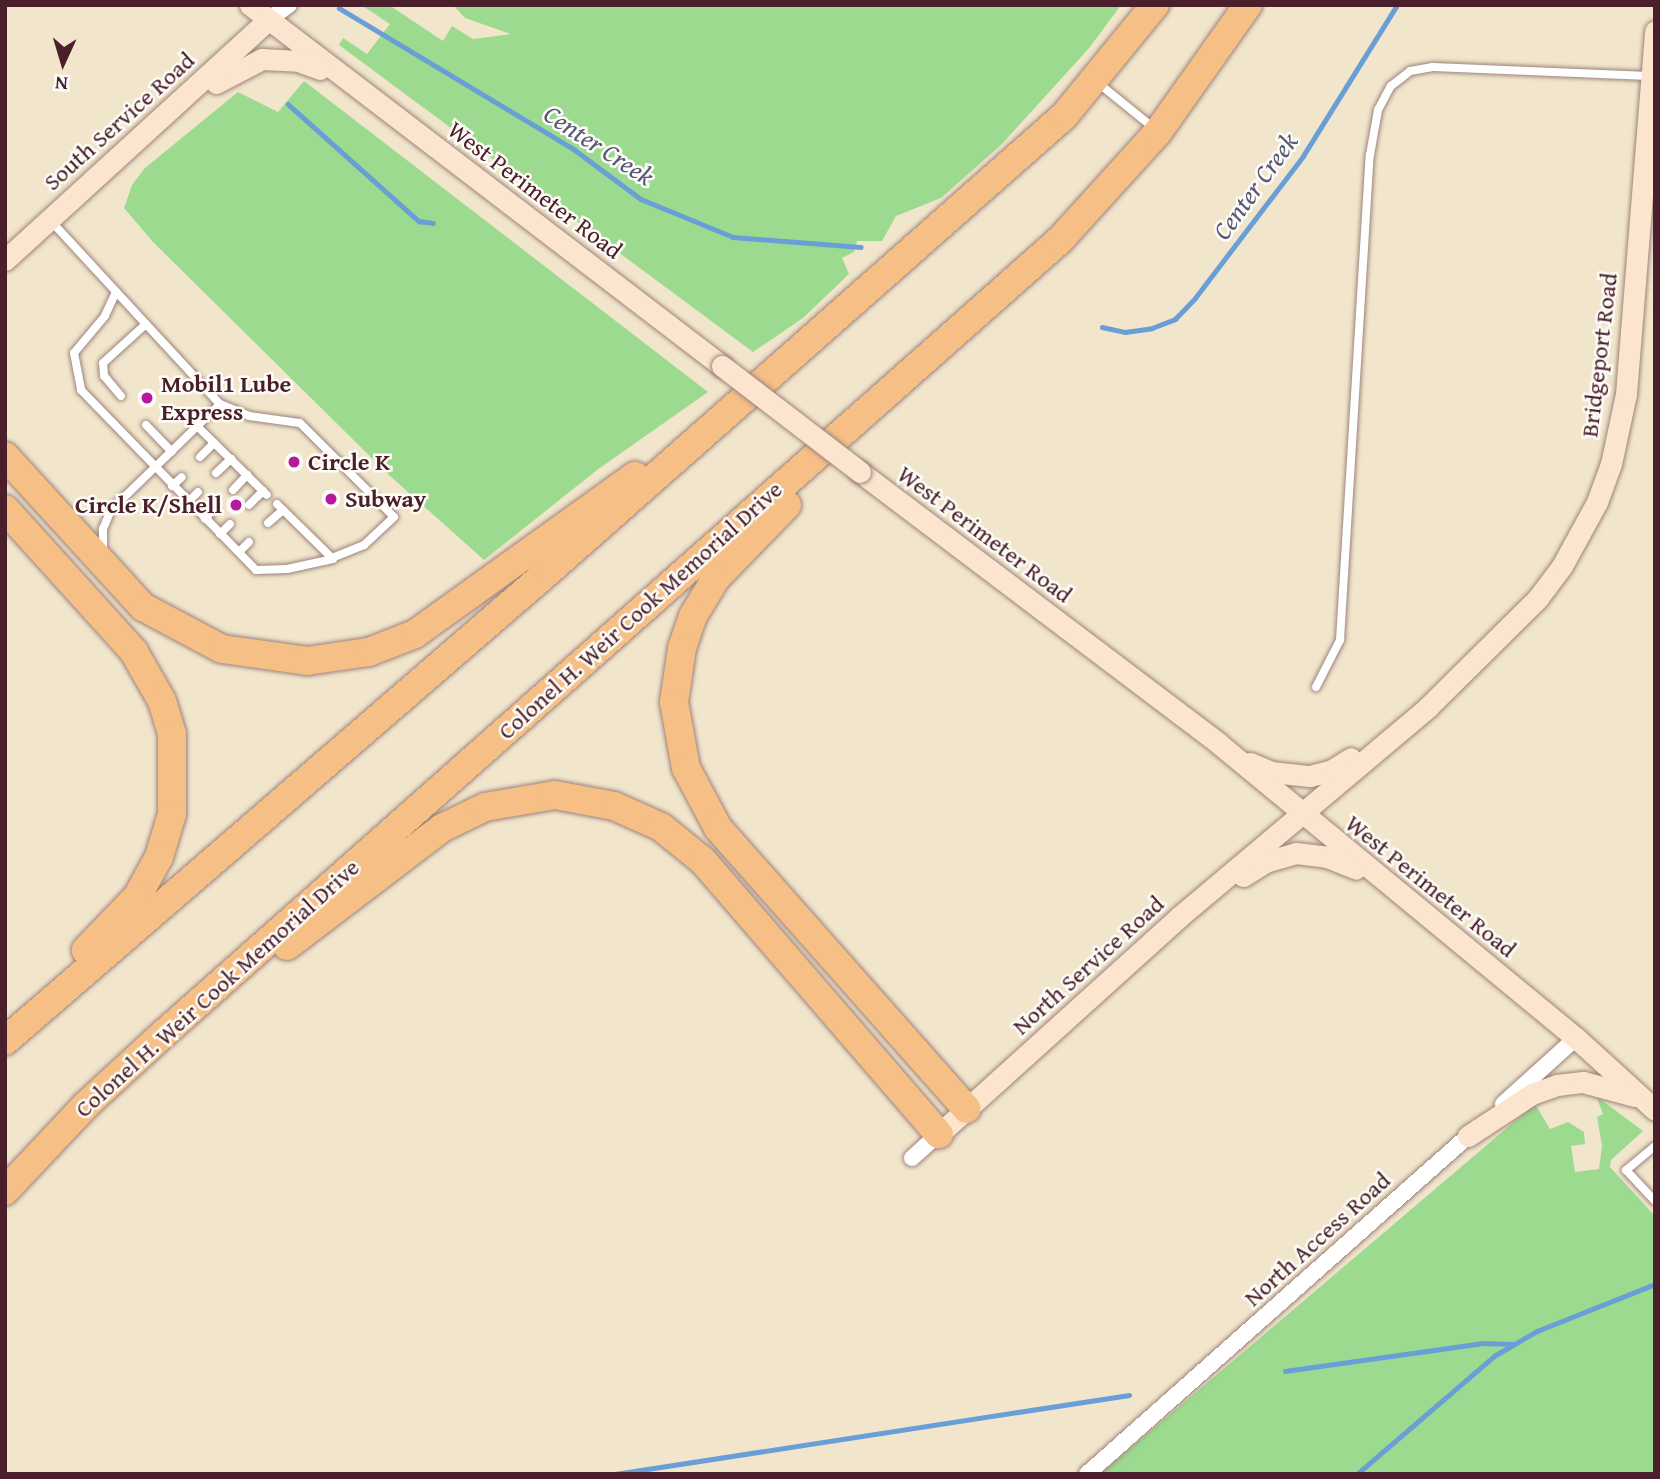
<!DOCTYPE html>
<html>
<head>
<meta charset="utf-8">
<style>
  body { margin:0 }
  #map { position:relative; width:1660px; height:1479px; overflow:hidden; background:#f1e6cc; font-family:"Gentium Book Plus",serif }
  div>[style] { position:absolute }
  [style*='--x'] { left:calc(var(--x)*1px); top:calc(var(--y)*1px); width:calc(var(--w)*1px); rotate:calc(var(--a)*1deg) }
  .green>* { inset:0; background:#9cda8f }
  .stream>* { height:4.5px; margin:-2.25px; padding:0 2.25px; transform-origin:2.25px; border-radius:2.25px; background:#699fd6 }
  .roads { filter:drop-shadow(0 0 2px #9e827c) drop-shadow(0 0 2px #9e827c) }
  .lane>* { height:8px; margin:-4px; padding:0 4px; transform-origin:4px; border-radius:4px; background:#fff }
  .street>* { height:16px; margin:-8px; padding:0 8px; transform-origin:8px; border-radius:8px; background:#fff }
  .secondary>* { height:21px; margin:-10.5px; padding:0 10.5px; transform-origin:10.5px; border-radius:10.5px; background:#fbe5cf }
  .highway>* { height:28px; margin:-14px; padding:0 14px; transform-origin:14px; border-radius:14px; background:#f5bf86 }
  .bridges { filter:drop-shadow(0 0 2px #9e827c) drop-shadow(0 0 2px #9e827c) }
  .secondary-bridge>* { height:21px; margin:-10.5px; padding:0 10.5px; transform-origin:10.5px; border-radius:10.5px; background:#fbe5cf }
  .dots>* { width:19px; height:19px; translate:-50% -50%; box-sizing:border-box; border:4px solid #fdfcf7; border-radius:50% }
  span { translate:-50% -50%; white-space:nowrap; text-align:center; line-height:1.15; -webkit-text-stroke:5px #fdfcf7; paint-order:stroke }
  .street-label { font-size:24px; color:#4a1f2b }
  .poi-label { font-size:24px; color:#4a1f2b; font-weight:700 }
  .left { translate:0 -50%; text-align:left }
  .right { translate:-100% -50%; text-align:right }
  .water-label { font-size:26px; color:#585978; font-style:italic }
  .frame { position:absolute; inset:0; border:7px solid #4a1f2b; pointer-events:none }
  .north { position:absolute; left:28px; top:28px; width:70px; height:70px; -webkit-text-stroke:5px #fdfcf7; paint-order:stroke; rotate:184deg; font-size:19px; font-weight:700; line-height:28px; text-align:center; color:#4a1f2b }
  .north::after { content:''; display:block; margin:auto; width:24px; height:32px; background:#4a1f2b; clip-path:polygon(50% 0,100% 100%,50% 72%,0 100%) }
</style>
</head>
<body>
<div id="map">
  <div class="green">
    <i style="clip-path:polygon(361px 5px,389px 5px,443px 41px,452px 26px,473px 39px,511px 34px,465px 18px,453px 5px,1121px 5px,1090px 47px,1002px 144px,941px 198px,896px 216px,882px 241px,857px 241px,854px 252px,842px 258px,849px 274px,803px 318px,753px 352px,339px 45px,343px 38px,367px 54px,390px 24px)"></i>
    <i style="clip-path:polygon(304px 81px,708px 392px,597px 470px,484px 560px,389px 475px,153px 242px,124px 208px,132px 185px,145px 168px,238px 92px,278px 112px)"></i>
    <i style="clip-path:polygon(1596px 1096px,1643px 1131px,1611px 1160px,1610px 1167px,1655px 1216px,1655px 1474px,1100px 1474px,1535px 1104px,1550px 1129px,1568px 1122px,1584px 1132px,1585px 1144px,1571px 1146px,1575px 1172px,1599px 1169px,1602px 1146px,1597px 1117px,1603px 1114px)"></i>
  </div>
  <div class="stream">
    <i style="--x:339;--y:8;--w:275;--a:31"></i>
    <i style="--x:575;--y:150;--w:82;--a:36.6"></i>
    <i style="--x:641;--y:199;--w:100;--a:22.4"></i>
    <i style="--x:733;--y:237;--w:128;--a:4.5"></i>
    <i style="--x:288;--y:104;--w:176;--a:41.8"></i>
    <i style="--x:419;--y:221;--w:14;--a:8"></i>
    <i style="--x:1102;--y:327;--w:24;--a:12"></i>
    <i style="--x:1125;--y:332;--w:27;--a:-8"></i>
    <i style="--x:1152;--y:328;--w:25;--a:-21"></i>
    <i style="--x:1175;--y:319;--w:29;--a:-46"></i>
    <i style="--x:1195;--y:298;--w:178;--a:-52.7"></i>
    <i style="--x:1303;--y:156;--w:178;--a:-58.1"></i>
    <i style="--x:1285;--y:1371;--w:200;--a:-8"></i>
    <i style="--x:1483;--y:1343;--w:30;--a:2"></i>
    <i style="--x:615;--y:1474;--w:520;--a:-8.74"></i>
    <i style="--x:1357;--y:1474;--w:181;--a:-40.7"></i>
    <i style="--x:1494;--y:1356;--w:50;--a:-30.2"></i>
    <i style="--x:1537;--y:1331;--w:127;--a:-21.7"></i>
  </div>
  <div class="roads">
    <div class="lane">
      <i style="--x:1098;--y:83;--w:75;--a:39"></i>
      <i style="--x:50;--y:220;--w:251;--a:47.3"></i>
      <i style="--x:220;--y:404;--w:152;--a:135.8"></i>
      <i style="--x:111;--y:510;--w:21;--a:113"></i>
      <i style="--x:103;--y:529;--w:21;--a:90"></i>
      <i style="--x:116;--y:292;--w:26;--a:115"></i>
      <i style="--x:105;--y:316;--w:48;--a:130"></i>
      <i style="--x:74;--y:353;--w:38;--a:79"></i>
      <i style="--x:81;--y:390;--w:251;--a:45.8"></i>
      <i style="--x:256;--y:570;--w:31;--a:-2"></i>
      <i style="--x:287;--y:569;--w:47;--a:-12.3"></i>
      <i style="--x:121;--y:396;--w:26;--a:-130"></i>
      <i style="--x:104;--y:376;--w:13;--a:-94"></i>
      <i style="--x:103;--y:363;--w:58;--a:-42.2"></i>
      <i style="--x:220;--y:404;--w:31;--a:22"></i>
      <i style="--x:249;--y:416;--w:51;--a:7.8"></i>
      <i style="--x:300;--y:423;--w:133;--a:45"></i>
      <i style="--x:394;--y:517;--w:41;--a:137"></i>
      <i style="--x:364;--y:545;--w:38;--a:158"></i>
      <i style="--x:146;--y:425;--w:37;--a:46"></i>
      <i style="--x:197;--y:426;--w:98;--a:44.6"></i>
      <i style="--x:200;--y:457;--w:20;--a:-45"></i>
      <i style="--x:216;--y:473;--w:21;--a:-43"></i>
      <i style="--x:172;--y:486;--w:13;--a:-42"></i>
      <i style="--x:233;--y:490;--w:21;--a:-47"></i>
      <i style="--x:188;--y:502;--w:14;--a:-45"></i>
      <i style="--x:277;--y:504;--w:78;--a:44.5"></i>
      <i style="--x:249;--y:505;--w:20;--a:-45"></i>
      <i style="--x:205;--y:519;--w:14;--a:-51"></i>
      <i style="--x:268;--y:523;--w:20;--a:-41"></i>
      <i style="--x:220;--y:534;--w:14;--a:-45"></i>
      <i style="--x:239;--y:552;--w:14;--a:-45"></i>
      <i style="--x:1316;--y:687;--w:53;--a:-62.9"></i>
      <i style="--x:1340;--y:640;--w:486;--a:-86.5"></i>
      <i style="--x:1370;--y:155;--w:46;--a:-79.9"></i>
      <i style="--x:1378;--y:110;--w:27;--a:-62"></i>
      <i style="--x:1391;--y:86;--w:24;--a:-38"></i>
      <i style="--x:1410;--y:71;--w:23;--a:-10"></i>
      <i style="--x:1433;--y:67;--w:216;--a:2.4"></i>
      <i style="--x:1655;--y:1146;--w:38;--a:140"></i>
      <i style="--x:1626;--y:1170;--w:42;--a:46.9"></i>
    </div>
    <div class="street">
      <i style="--x:268;--y:20;--w:26;--a:-36"></i>
      <i style="--x:1503;--y:1104;--w:98;--a:-42.1"></i>
      <i style="--x:912;--y:1158;--w:36;--a:-42"></i>
      <i style="--x:1087;--y:1474;--w:520;--a:-41.57"></i>
    </div>
    <div class="secondary">
      <i style="--x:250;--y:5;--w:594;--a:37.41"></i>
      <i style="--x:216;--y:83;--w:52;--a:-27.6"></i>
      <i style="--x:262;--y:59;--w:36;--a:3"></i>
      <i style="--x:298;--y:61;--w:23;--a:20"></i>
      <i style="--x:5;--y:260;--w:356;--a:-42.4"></i>
      <i style="--x:860;--y:472;--w:449;--a:37.1"></i>
      <i style="--x:1218;--y:743;--w:464;--a:39.5"></i>
      <i style="--x:1576;--y:1038;--w:107;--a:42.3"></i>
      <i style="--x:1250;--y:763;--w:23;--a:23"></i>
      <i style="--x:1271;--y:772;--w:39;--a:6"></i>
      <i style="--x:1310;--y:776;--w:23;--a:-15"></i>
      <i style="--x:1332;--y:770;--w:22;--a:-32"></i>
      <i style="--x:1243;--y:876;--w:26;--a:-32"></i>
      <i style="--x:1265;--y:862;--w:32;--a:-16"></i>
      <i style="--x:1296;--y:853;--w:31;--a:7"></i>
      <i style="--x:1327;--y:857;--w:31;--a:22"></i>
      <i style="--x:939;--y:1134;--w:324;--a:-42.1"></i>
      <i style="--x:1179;--y:917;--w:326;--a:-40.1"></i>
      <i style="--x:1428;--y:707;--w:155;--a:-44.7"></i>
      <i style="--x:1538;--y:598;--w:40;--a:-53"></i>
      <i style="--x:1562;--y:566;--w:73;--a:-61.3"></i>
      <i style="--x:1597;--y:502;--w:40;--a:-69.8"></i>
      <i style="--x:1611;--y:464;--w:72;--a:-77.9"></i>
      <i style="--x:1626;--y:394;--w:364;--a:-85.4"></i>
      <i style="--x:1468;--y:1136;--w:77;--a:-33.3"></i>
      <i style="--x:1532;--y:1094;--w:27;--a:-20"></i>
      <i style="--x:1557;--y:1085;--w:26;--a:-7"></i>
      <i style="--x:1583;--y:1082;--w:54;--a:15.1"></i>
    </div>
    <div class="highway">
      <i style="--x:5;--y:456;--w:205;--a:47.6"></i>
      <i style="--x:143;--y:607;--w:89;--a:28"></i>
      <i style="--x:222;--y:649;--w:86;--a:8"></i>
      <i style="--x:307;--y:661;--w:63;--a:-8.3"></i>
      <i style="--x:369;--y:652;--w:49;--a:-21.4"></i>
      <i style="--x:415;--y:634;--w:271;--a:-35.7"></i>
      <i style="--x:787;--y:505;--w:102;--a:134.2"></i>
      <i style="--x:716;--y:578;--w:44;--a:121.2"></i>
      <i style="--x:693;--y:616;--w:34;--a:109"></i>
      <i style="--x:682;--y:648;--w:55;--a:98.4"></i>
      <i style="--x:674;--y:702;--w:67;--a:79.7"></i>
      <i style="--x:686;--y:768;--w:68;--a:61.9"></i>
      <i style="--x:718;--y:828;--w:375;--a:48.5"></i>
      <i style="--x:5;--y:509;--w:193;--a:47.9"></i>
      <i style="--x:134;--y:652;--w:56;--a:60.3"></i>
      <i style="--x:162;--y:701;--w:34;--a:73"></i>
      <i style="--x:172;--y:734;--w:80;--a:90"></i>
      <i style="--x:172;--y:814;--w:45;--a:106.8"></i>
      <i style="--x:159;--y:857;--w:46;--a:118.8"></i>
      <i style="--x:137;--y:897;--w:74;--a:133.9"></i>
      <i style="--x:287;--y:946;--w:195;--a:-37.3"></i>
      <i style="--x:442;--y:828;--w:48;--a:-26"></i>
      <i style="--x:485;--y:807;--w:71;--a:-9.7"></i>
      <i style="--x:555;--y:795;--w:60;--a:10.6"></i>
      <i style="--x:614;--y:806;--w:51;--a:24.1"></i>
      <i style="--x:661;--y:827;--w:54;--a:39"></i>
      <i style="--x:703;--y:861;--w:361;--a:49.2"></i>
      <i style="--x:5;--y:1041;--w:722;--a:-40.84"></i>
      <i style="--x:551;--y:569;--w:684;--a:-41.45"></i>
      <i style="--x:1064;--y:116;--w:144;--a:-50.7"></i>
      <i style="--x:5;--y:1191;--w:118;--a:-46.7"></i>
      <i style="--x:86;--y:1105;--w:100;--a:-42.6"></i>
      <i style="--x:160;--y:1037;--w:1202;--a:-41.53"></i>
      <i style="--x:1060;--y:240;--w:146;--a:-47.8"></i>
      <i style="--x:1158;--y:132;--w:156;--a:-54.7"></i>
    </div>
  </div>
  <div class="bridges">
    <div class="secondary-bridge">
      <i style="--x:722;--y:366;--w:174;--a:37.5"></i>
    </div>
  </div>
  <div class="dots">
    <i style="left:147px;top:398px;background:#b5179e"></i>
    <i style="left:294px;top:462px;background:#b5179e"></i>
    <i style="left:331px;top:499px;background:#b5179e"></i>
    <i style="left:236px;top:505px;background:#b5179e"></i>
  </div>
  <div class="street-label">
    <span style="left:119px;top:121px;rotate:-42deg">South Service Road</span>
    <span style="left:535px;top:190px;rotate:37deg">West Perimeter Road</span>
    <span style="left:1599px;top:355px;rotate:-83deg">Bridgeport Road</span>
    <span style="left:985px;top:534px;rotate:37deg">West Perimeter Road</span>
    <span style="left:640px;top:610px;rotate:-42deg">Colonel H. Weir Cook Memorial Drive</span>
    <span style="left:1431px;top:886px;rotate:39deg">West Perimeter Road</span>
    <span style="left:1088px;top:965px;rotate:-42deg">North Service Road</span>
    <span style="left:217px;top:988px;rotate:-42deg">Colonel H. Weir Cook Memorial Drive</span>
    <span style="left:1317px;top:1239px;rotate:-42deg">North Access Road</span>
  </div>
  <div class="poi-label">
    <span class="left" style="left:161px;top:398px">Mobil1 Lube<br>Express</span>
    <span class="left" style="left:308px;top:462px">Circle K</span>
    <span class="left" style="left:345px;top:499px">Subway</span>
    <span class="right" style="left:222px;top:505px">Circle K/Shell</span>
  </div>
  <div class="water-label">
    <span style="left:599px;top:145px;rotate:33deg">Center Creek</span>
    <span style="left:1255px;top:186px;rotate:-54deg">Center Creek</span>
  </div>
  <div class="frame"></div>
  <div class="north">N</div>
</div>
</body>
</html>
